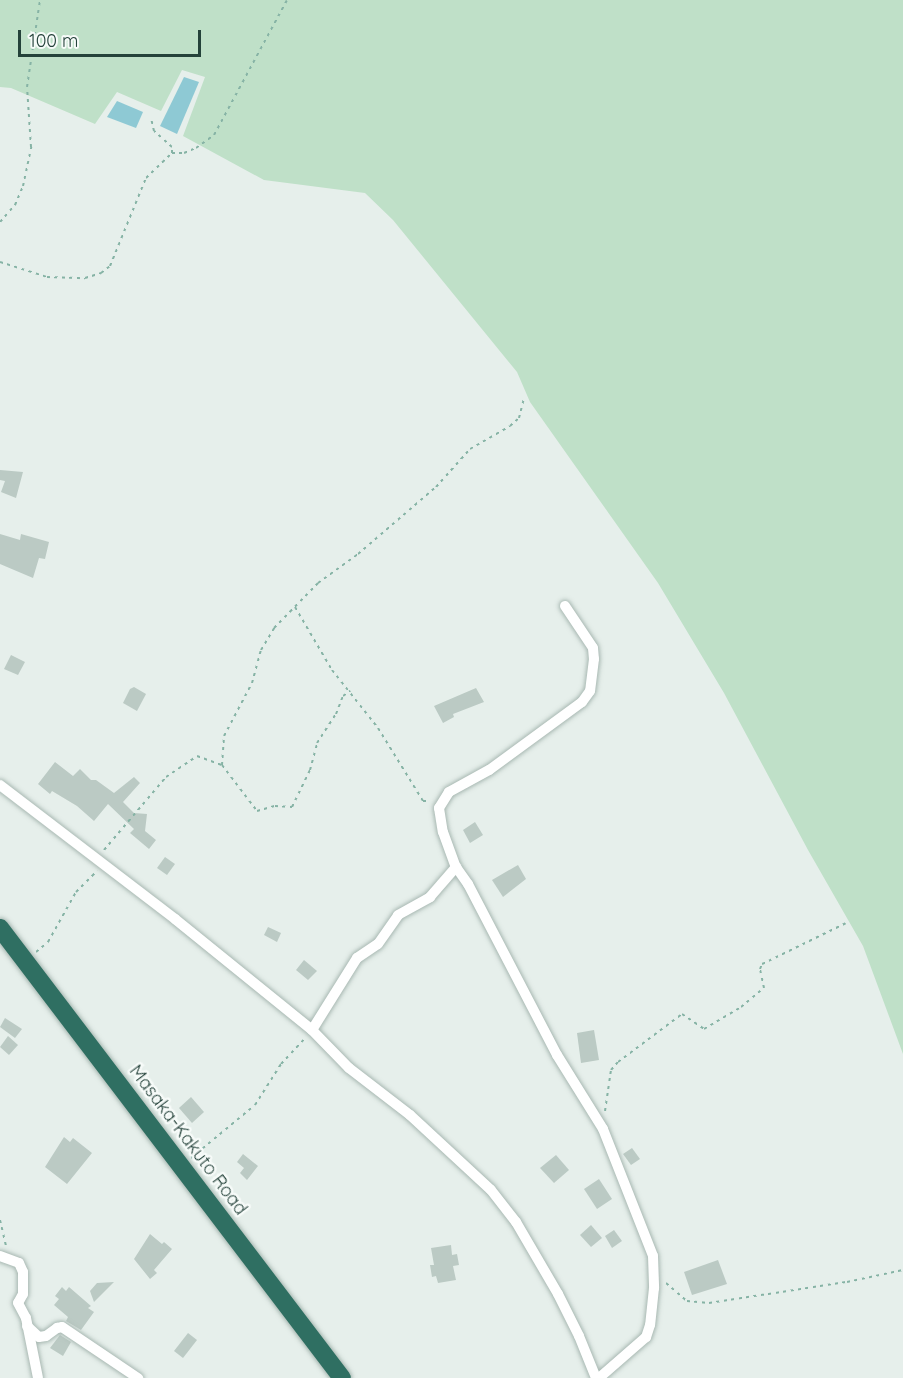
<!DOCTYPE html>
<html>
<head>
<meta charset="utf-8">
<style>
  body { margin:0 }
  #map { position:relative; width:903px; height:1378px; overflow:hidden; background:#e6efeb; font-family:Quicksand,sans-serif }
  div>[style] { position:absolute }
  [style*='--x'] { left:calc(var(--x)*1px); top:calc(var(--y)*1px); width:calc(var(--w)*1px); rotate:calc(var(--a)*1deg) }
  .green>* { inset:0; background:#bfe0c8 }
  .water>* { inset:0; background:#8ec9d4 }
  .building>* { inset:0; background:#bbcac4 }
  .path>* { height:2px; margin-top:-1px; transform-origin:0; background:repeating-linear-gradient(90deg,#86b3a5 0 3px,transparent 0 7.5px) }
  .roads { filter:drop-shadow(0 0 2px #a8b8b2) drop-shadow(0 0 2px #a8b8b2) }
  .street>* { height:10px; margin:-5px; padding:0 5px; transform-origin:5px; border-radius:5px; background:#fff }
  .highway>* { height:18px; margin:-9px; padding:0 9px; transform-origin:9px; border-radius:9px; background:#2f6f62 }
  span { translate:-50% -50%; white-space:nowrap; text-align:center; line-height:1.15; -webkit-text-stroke:5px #f7fbf9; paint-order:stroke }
  .street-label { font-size:18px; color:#24423a }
  .scale { position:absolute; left:18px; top:30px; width:183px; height:27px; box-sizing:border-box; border:3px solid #24423a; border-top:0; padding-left:8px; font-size:18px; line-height:21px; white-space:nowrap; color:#24423a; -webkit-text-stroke:4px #f7fbf9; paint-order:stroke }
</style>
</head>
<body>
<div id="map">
  <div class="green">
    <i style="clip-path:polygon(0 0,903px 0,903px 1054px,863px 946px,808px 850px,724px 693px,658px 583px,530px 402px,517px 372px,393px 220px,365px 193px,264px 180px,183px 136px,205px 77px,182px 70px,161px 111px,117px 92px,95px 124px,11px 88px,0 87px)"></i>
  </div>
  <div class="water">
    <i style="clip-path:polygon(184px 77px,199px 82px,177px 134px,160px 126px)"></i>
    <i style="clip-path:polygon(117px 101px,143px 112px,136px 128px,107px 117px)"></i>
  </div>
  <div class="building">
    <i style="clip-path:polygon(0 470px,23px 472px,16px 498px,1px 492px,5px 481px,0 480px)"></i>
    <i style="clip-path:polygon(0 534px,20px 540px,21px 534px,49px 542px,45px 559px,39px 558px,33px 578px,0 564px)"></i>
    <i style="clip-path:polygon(11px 655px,25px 662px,18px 675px,4px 669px)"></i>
    <i style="clip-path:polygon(134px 687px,146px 694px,137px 711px,123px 703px,130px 689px)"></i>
    <i style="clip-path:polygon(476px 688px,484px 702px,453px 714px,454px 717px,443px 723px,434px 706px)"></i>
    <i style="clip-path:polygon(55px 762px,73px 776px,80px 769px,91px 780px,96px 780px,114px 793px,134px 777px,140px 783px,123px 802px,134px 813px,147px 814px,145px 831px,156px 840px,149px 849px,130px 833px,134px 829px,108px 804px,94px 821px,77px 806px,52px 791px,50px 794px,38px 784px)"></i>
    <i style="clip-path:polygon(475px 822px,483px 835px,470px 843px,463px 830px)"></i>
    <i style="clip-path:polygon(165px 857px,175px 864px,167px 875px,157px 868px)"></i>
    <i style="clip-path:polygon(518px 865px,526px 879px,503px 897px,492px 880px)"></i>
    <i style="clip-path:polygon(268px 927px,281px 933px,277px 942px,264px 935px)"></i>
    <i style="clip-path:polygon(304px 960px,317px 971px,308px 980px,296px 970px)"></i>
    <i style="clip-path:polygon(5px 1018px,22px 1029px,15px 1038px,0 1027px)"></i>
    <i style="clip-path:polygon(594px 1030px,599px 1060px,581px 1063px,577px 1033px)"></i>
    <i style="clip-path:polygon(8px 1036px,18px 1045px,9px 1055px,0 1047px)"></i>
    <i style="clip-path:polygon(191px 1097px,204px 1112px,192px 1123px,179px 1108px)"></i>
    <i style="clip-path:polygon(64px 1137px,70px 1142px,73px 1138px,92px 1153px,67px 1184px,45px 1167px)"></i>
    <i style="clip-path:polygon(632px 1148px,640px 1159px,631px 1165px,623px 1154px)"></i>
    <i style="clip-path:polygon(243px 1154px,258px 1166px,247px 1180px,240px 1173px,244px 1168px,237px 1162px)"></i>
    <i style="clip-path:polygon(556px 1155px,569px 1170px,554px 1183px,540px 1168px)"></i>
    <i style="clip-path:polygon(599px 1179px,612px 1199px,597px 1209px,584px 1189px)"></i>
    <i style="clip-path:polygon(591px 1225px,602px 1238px,591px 1247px,580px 1235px)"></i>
    <i style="clip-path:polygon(614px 1230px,622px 1241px,612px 1248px,605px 1236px)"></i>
    <i style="clip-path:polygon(150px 1234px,162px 1244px,164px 1242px,172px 1249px,154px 1270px,157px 1273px,150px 1279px,134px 1259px)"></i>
    <i style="clip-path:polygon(451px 1245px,452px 1255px,457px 1254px,459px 1265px,453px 1266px,456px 1280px,438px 1283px,436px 1276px,432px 1277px,430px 1265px,434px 1265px,431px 1248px)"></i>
    <i style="clip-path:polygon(718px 1260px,727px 1284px,692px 1295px,684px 1272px)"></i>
    <i style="clip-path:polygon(114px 1282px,94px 1302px,90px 1291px,97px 1283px)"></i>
    <i style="clip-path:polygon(62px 1287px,66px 1291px,69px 1287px,91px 1306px,88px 1308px,94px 1312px,81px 1330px,66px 1321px,68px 1317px,54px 1305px,59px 1299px,55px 1296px)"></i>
    <i style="clip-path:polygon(188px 1333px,197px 1340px,183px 1358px,174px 1351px)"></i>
    <i style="clip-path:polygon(60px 1335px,71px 1342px,63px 1356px,50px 1348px)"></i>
  </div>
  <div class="path">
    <i style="--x:172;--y:153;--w:12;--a:0"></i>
    <i style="--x:184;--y:153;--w:13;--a:-23"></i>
    <i style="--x:196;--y:148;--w:22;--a:-36"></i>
    <i style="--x:214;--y:135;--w:153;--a:-61.6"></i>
    <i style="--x:0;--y:222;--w:23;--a:-49"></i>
    <i style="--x:15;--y:205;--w:21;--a:-67"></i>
    <i style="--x:23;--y:186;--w:40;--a:-78"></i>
    <i style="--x:31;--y:147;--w:60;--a:-93.8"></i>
    <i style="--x:27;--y:87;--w:88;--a:-81.5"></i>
    <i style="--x:0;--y:262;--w:49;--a:17.7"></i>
    <i style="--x:47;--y:277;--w:38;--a:2"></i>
    <i style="--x:85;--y:278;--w:17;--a:-17"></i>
    <i style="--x:101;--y:273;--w:11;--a:-38"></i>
    <i style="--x:110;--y:266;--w:95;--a:-67.8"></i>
    <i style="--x:146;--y:178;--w:36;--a:-44"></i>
    <i style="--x:172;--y:153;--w:6;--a:-90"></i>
    <i style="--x:172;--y:147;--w:24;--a:-138"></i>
    <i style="--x:154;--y:131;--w:13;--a:-103"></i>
    <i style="--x:295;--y:607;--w:73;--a:59.6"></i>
    <i style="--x:332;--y:670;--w:74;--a:51.6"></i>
    <i style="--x:378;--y:728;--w:86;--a:58.3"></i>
    <i style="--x:423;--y:801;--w:7;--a:0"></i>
    <i style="--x:222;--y:765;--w:29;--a:-86"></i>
    <i style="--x:224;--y:736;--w:60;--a:-62.2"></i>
    <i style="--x:252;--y:683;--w:34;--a:-75"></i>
    <i style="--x:261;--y:650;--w:26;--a:-59"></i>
    <i style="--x:274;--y:628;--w:63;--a:-45.6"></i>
    <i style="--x:318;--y:583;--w:49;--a:-35.9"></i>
    <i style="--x:358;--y:554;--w:103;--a:-40.7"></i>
    <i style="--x:436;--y:487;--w:51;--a:-48.2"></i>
    <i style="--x:470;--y:449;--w:46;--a:-29.9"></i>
    <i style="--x:510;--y:426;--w:12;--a:-42"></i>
    <i style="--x:519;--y:418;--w:21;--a:-76"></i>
    <i style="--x:104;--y:850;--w:96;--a:-49.7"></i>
    <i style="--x:166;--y:777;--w:37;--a:-34"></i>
    <i style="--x:197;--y:756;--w:27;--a:20"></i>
    <i style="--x:222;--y:765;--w:58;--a:52.7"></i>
    <i style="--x:257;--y:811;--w:19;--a:-16"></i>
    <i style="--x:275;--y:806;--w:17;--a:3"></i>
    <i style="--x:292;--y:807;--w:41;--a:-64.1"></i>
    <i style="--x:310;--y:770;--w:28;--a:-75"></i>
    <i style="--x:317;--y:743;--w:35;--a:-57"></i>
    <i style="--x:336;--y:714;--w:19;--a:-69"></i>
    <i style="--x:343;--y:696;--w:9;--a:-36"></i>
    <i style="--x:36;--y:952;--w:16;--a:-40"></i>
    <i style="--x:48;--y:942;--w:57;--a:-60.8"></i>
    <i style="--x:76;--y:892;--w:30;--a:-45"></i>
    <i style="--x:605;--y:1111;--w:41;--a:-81.7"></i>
    <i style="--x:611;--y:1070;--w:11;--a:-49"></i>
    <i style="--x:618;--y:1062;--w:80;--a:-36.9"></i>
    <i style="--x:682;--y:1014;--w:27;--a:34"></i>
    <i style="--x:704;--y:1029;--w:43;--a:-30.7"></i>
    <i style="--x:741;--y:1007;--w:30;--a:-40"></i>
    <i style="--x:764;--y:988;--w:19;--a:-102"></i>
    <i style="--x:760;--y:969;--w:5;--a:-68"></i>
    <i style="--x:762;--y:964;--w:93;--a:-26"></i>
    <i style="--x:191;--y:1158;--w:83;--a:-39.6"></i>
    <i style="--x:255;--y:1105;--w:49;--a:-57.6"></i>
    <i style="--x:281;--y:1064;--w:34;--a:-47"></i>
    <i style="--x:0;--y:1220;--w:28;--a:77"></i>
    <i style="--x:666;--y:1283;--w:28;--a:41"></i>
    <i style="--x:687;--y:1301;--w:22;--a:5"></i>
    <i style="--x:709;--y:1303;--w:140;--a:-8.7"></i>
    <i style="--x:847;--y:1282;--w:57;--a:-12.1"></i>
  </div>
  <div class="roads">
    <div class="street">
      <i style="--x:565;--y:606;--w:50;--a:56.3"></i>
      <i style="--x:593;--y:648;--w:11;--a:85"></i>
      <i style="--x:594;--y:659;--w:32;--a:97"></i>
      <i style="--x:590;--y:691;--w:14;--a:126"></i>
      <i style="--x:582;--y:702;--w:115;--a:143.8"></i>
      <i style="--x:489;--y:770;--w:46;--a:151.2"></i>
      <i style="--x:449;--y:792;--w:19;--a:122"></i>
      <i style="--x:439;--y:808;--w:24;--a:81"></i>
      <i style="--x:443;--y:832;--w:37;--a:70"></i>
      <i style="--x:456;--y:867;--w:21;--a:55"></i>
      <i style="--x:468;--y:884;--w:193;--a:62.5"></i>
      <i style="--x:557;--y:1055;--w:87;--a:58.1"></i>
      <i style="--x:603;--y:1129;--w:136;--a:68.5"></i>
      <i style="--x:653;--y:1256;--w:32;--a:88"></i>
      <i style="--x:654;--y:1288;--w:37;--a:96"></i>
      <i style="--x:650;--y:1325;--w:13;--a:108"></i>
      <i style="--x:646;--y:1337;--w:62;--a:138.9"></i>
      <i style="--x:0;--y:785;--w:220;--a:37.4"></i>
      <i style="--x:175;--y:919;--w:176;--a:39"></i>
      <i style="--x:312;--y:1030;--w:53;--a:45.8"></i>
      <i style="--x:349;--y:1068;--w:77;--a:37.6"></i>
      <i style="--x:410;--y:1115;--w:110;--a:42.8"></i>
      <i style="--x:491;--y:1190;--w:41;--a:52"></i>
      <i style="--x:516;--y:1222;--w:83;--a:59.7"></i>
      <i style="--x:558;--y:1294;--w:47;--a:63.4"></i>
      <i style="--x:579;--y:1336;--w:45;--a:68"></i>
      <i style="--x:312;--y:1030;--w:85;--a:-58"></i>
      <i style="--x:357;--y:958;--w:25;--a:-34"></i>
      <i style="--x:378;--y:944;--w:35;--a:-55"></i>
      <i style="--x:398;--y:915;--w:37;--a:-29"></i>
      <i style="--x:430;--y:897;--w:40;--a:-49"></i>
      <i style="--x:0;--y:1256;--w:20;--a:20"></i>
      <i style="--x:19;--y:1263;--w:10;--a:66"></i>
      <i style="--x:23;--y:1272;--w:22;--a:90"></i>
      <i style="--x:23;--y:1294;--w:10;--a:119"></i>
      <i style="--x:18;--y:1303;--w:17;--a:62"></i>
      <i style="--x:26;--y:1318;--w:61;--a:78.7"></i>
      <i style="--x:27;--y:1326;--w:16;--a:43"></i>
      <i style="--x:39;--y:1337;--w:7;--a:-8"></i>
      <i style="--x:46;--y:1336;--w:14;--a:-36"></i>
      <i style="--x:57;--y:1328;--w:5;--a:-11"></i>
      <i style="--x:62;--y:1327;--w:92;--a:33.9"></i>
    </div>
    <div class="highway">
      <i style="--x:0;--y:928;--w:565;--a:52.77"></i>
    </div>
  </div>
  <div class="street-label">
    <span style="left:188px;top:1140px;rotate:53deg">Masaka-Kakuto Road</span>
  </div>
  <div class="scale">100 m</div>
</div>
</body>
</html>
